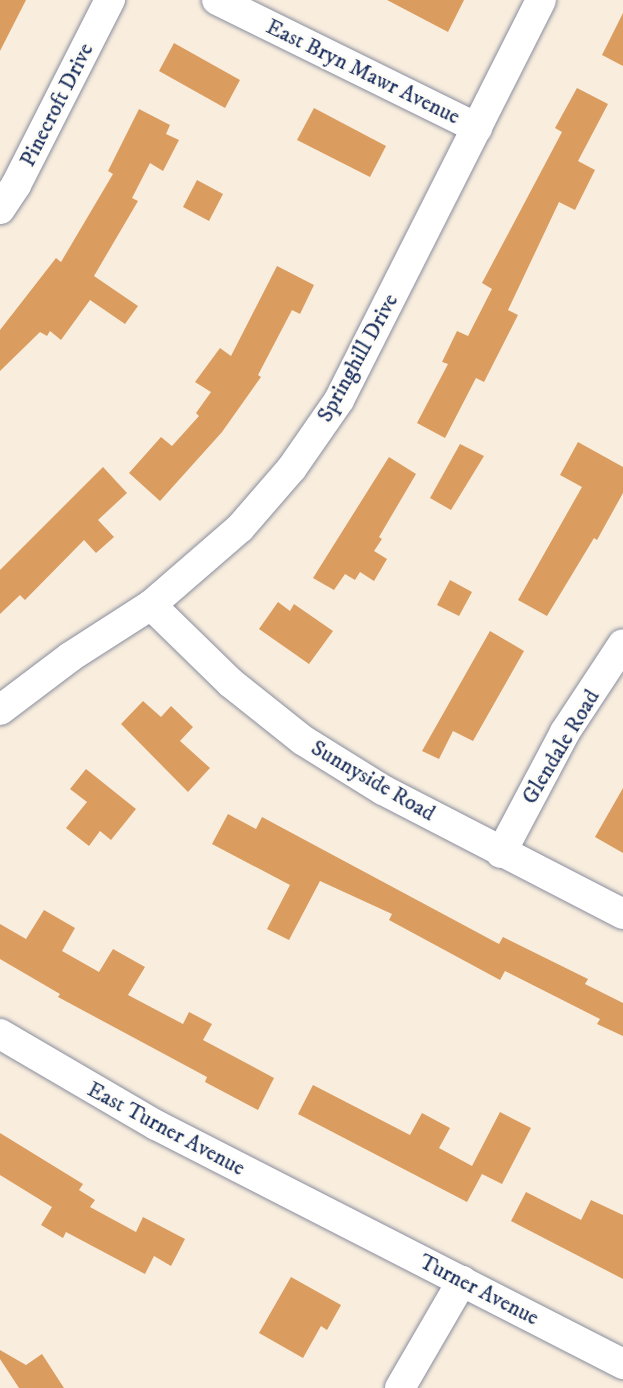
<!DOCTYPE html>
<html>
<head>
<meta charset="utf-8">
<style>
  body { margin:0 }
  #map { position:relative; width:623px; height:1388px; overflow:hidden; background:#f9eede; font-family:"IM FELL DW Pica",serif }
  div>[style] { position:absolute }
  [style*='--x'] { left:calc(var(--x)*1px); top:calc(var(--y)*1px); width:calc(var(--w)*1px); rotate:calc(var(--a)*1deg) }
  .building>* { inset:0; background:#db9c5f }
  .roads { filter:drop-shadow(0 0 2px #8a8e9e) drop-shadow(0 0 2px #8a8e9e) }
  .minor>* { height:30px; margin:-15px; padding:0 15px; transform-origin:15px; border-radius:15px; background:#fff }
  span { translate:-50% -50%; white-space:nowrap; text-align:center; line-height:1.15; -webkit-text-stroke:5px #fdfcf7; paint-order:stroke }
  .street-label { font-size:22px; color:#1b2f5e }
</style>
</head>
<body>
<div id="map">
  <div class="building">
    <i style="clip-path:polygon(0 0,26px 0,0 51px)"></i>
    <i style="clip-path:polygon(387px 0,464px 0,448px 32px)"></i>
    <i style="clip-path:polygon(623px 13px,623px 66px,602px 55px)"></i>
    <i style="clip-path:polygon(174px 43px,240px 80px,225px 108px,159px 71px)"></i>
    <i style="clip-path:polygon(577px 88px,608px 104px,578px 161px,595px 170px,575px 210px,559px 202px,508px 310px,518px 315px,484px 382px,476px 378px,445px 438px,417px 423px,448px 364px,442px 362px,457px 331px,468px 336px,492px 289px,482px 283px,562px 132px,555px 128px)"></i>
    <i style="clip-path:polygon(314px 108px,386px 146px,370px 177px,297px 140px)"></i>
    <i style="clip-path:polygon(139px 109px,170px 125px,166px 134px,179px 140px,163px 171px,150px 163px,132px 198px,138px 201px,94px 276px,138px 306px,125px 324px,90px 300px,61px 340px,50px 331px,47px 336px,40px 332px,0 371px,0 330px,56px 258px,61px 262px,113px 174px,108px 171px)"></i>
    <i style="clip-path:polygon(197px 180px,223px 194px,209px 221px,183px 207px)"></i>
    <i style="clip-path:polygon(277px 266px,314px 285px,300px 314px,292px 310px,258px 375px,261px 377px,222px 432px,160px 501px,129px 473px,161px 437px,172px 446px,199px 416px,196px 413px,211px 392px,195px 382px,220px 348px,231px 356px)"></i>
    <i style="clip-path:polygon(578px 442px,623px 467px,623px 493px,597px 540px,594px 538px,547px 616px,518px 600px,582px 487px,560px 475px)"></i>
    <i style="clip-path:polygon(460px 444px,484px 456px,451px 510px,430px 498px)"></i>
    <i style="clip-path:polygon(389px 457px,416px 474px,379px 537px,382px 539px,374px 551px,387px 559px,374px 581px,360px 572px,355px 580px,345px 574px,334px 590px,313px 578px)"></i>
    <i style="clip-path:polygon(103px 467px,127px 493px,98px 520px,114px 537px,96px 553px,84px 540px,25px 600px,20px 595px,0 614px,0 570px)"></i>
    <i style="clip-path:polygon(450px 580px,472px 592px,459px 616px,437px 605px)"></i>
    <i style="clip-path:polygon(278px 602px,290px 611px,294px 604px,333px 631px,309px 664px,259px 629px)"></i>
    <i style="clip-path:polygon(490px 631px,524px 651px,473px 741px,453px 731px,439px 759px,422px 751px)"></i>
    <i style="clip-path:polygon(143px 701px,161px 717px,171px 706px,193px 727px,180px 741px,210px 768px,188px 792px,121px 724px)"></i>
    <i style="clip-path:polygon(86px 769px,136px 809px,111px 840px,100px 831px,89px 846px,66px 828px,87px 802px,70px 789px)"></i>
    <i style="clip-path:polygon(623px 788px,623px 853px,595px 837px)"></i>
    <i style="clip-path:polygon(228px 814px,256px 829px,262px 817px,499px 944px,503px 937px,588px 979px,585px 984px,623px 1003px,623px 1036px,597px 1024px,600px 1019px,505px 971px,500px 980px,389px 920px,392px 914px,320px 881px,289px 940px,267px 929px,290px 885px,212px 844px)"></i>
    <i style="clip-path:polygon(44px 910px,75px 928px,62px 951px,99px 972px,113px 949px,145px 967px,128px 995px,183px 1024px,189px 1012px,212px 1024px,203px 1040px,274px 1078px,258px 1110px,205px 1082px,207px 1077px,58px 997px,60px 994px,0 959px,0 924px,26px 939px)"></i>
    <i style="clip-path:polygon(313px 1085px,410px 1135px,422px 1113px,450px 1128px,439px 1148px,472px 1166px,500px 1112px,531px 1128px,502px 1184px,482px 1174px,467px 1202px,298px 1114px)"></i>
    <i style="clip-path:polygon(0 1133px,83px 1184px,79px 1190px,95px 1200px,90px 1207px,136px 1232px,143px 1217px,185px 1239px,171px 1266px,154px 1256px,145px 1274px,66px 1232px,63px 1238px,41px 1225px,52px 1207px,0 1175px)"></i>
    <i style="clip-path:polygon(526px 1192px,581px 1220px,591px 1200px,623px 1215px,623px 1279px,511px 1221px)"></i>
    <i style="clip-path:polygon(291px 1277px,341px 1305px,327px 1330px,321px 1326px,303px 1358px,259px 1333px)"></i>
    <i style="clip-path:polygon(0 1350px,26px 1365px,42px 1354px,64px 1388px,19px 1388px,0 1359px)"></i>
  </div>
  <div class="roads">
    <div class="minor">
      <i style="--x:217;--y:0;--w:290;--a:26.2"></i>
      <i style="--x:0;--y:209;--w:29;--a:-56"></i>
      <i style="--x:16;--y:185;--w:208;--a:-63.1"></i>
      <i style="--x:151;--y:605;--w:112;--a:44.3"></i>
      <i style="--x:231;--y:683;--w:93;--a:38.5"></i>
      <i style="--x:304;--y:741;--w:93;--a:31.8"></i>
      <i style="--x:383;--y:790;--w:270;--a:27.3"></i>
      <i style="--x:0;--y:710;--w:88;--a:-37.1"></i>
      <i style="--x:70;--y:657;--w:96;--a:-32.7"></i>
      <i style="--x:151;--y:605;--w:118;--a:-40.9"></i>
      <i style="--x:240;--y:528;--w:79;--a:-49.1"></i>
      <i style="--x:292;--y:468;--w:83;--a:-55.3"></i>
      <i style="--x:339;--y:400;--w:448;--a:-63.2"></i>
      <i style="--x:501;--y:853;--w:137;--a:-62.1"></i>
      <i style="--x:565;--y:732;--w:105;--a:-56.6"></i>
      <i style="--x:0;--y:1034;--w:181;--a:30.3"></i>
      <i style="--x:156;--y:1125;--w:525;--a:27.1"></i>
      <i style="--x:400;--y:1388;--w:124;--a:-59.9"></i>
    </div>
  </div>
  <div class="street-label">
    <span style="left:363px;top:72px;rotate:26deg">East Bryn Mawr Avenue</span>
    <span style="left:57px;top:105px;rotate:-63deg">Pinecroft Drive</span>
    <span style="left:358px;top:358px;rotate:-61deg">Springhill Drive</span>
    <span style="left:561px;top:747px;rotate:-59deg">Glendale Road</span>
    <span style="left:373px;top:781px;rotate:30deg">Sunnyside Road</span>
    <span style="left:166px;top:1129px;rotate:28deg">East Turner Avenue</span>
    <span style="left:479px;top:1290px;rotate:27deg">Turner Avenue</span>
  </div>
</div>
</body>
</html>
